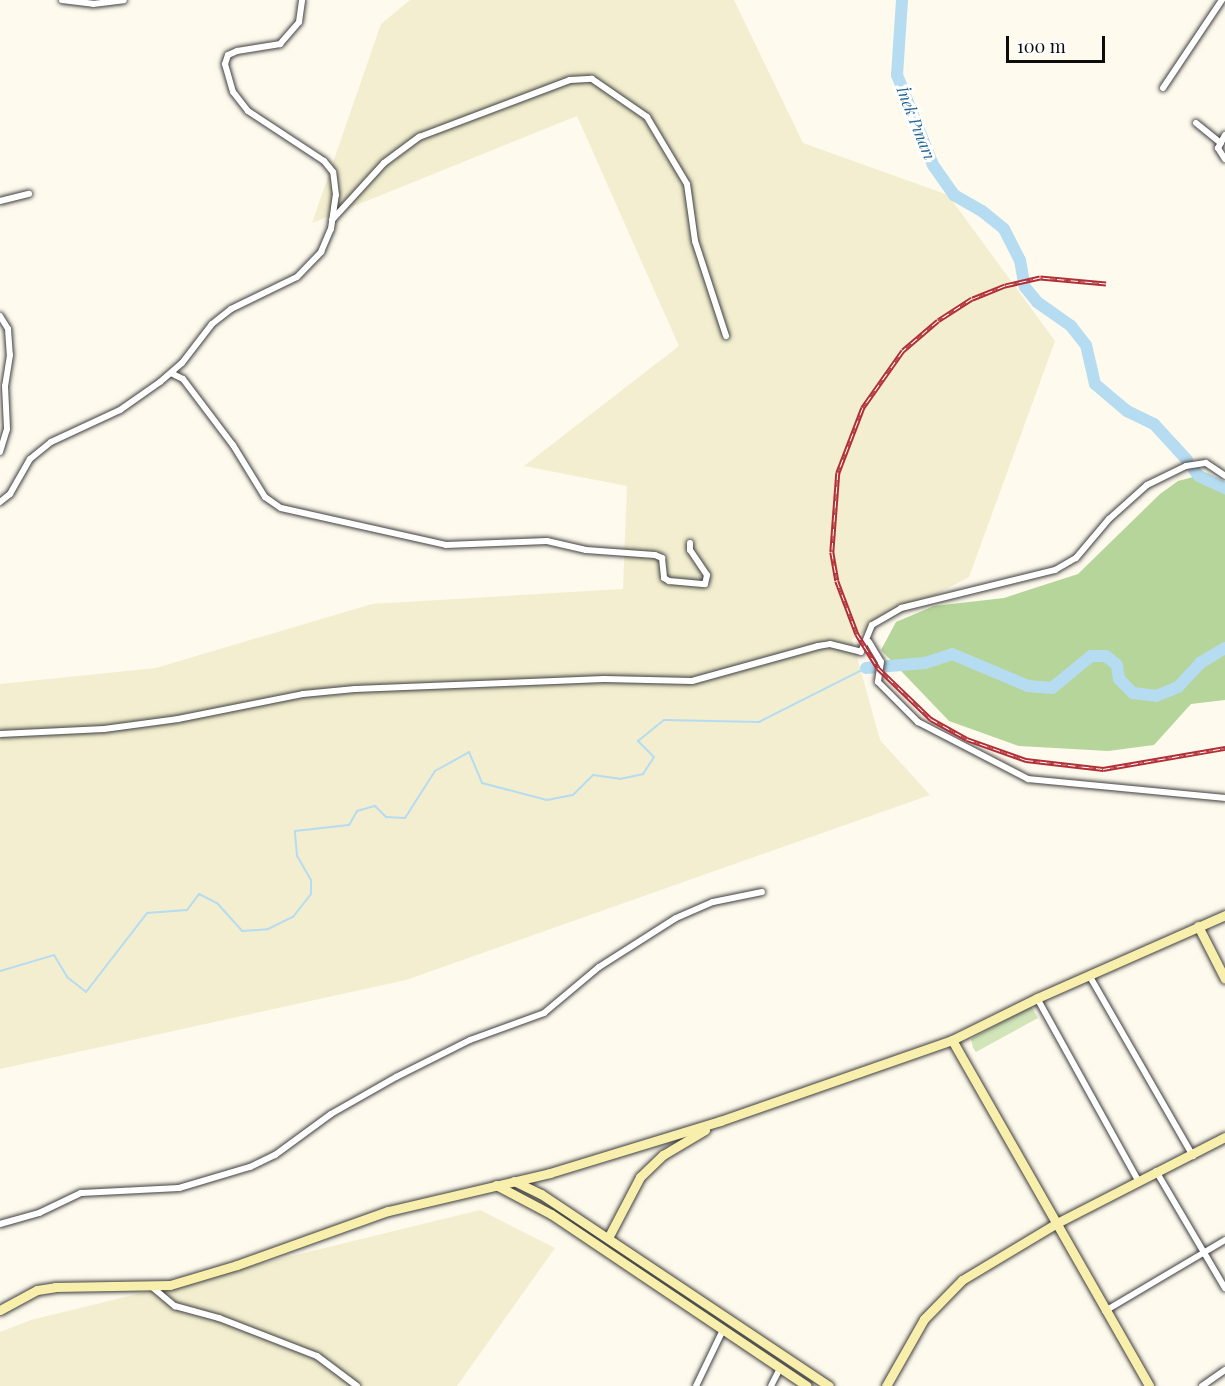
<!DOCTYPE html>
<html>
<head>
<meta charset="utf-8">
<style>
  body { margin:0 }
  #map { position:relative; width:1225px; height:1386px; overflow:hidden; background:#fefaed; font-family:"Playfair Display",serif }
  div>[style] { position:absolute }
  [style*='--x'] { left:calc(var(--x)*1px); top:calc(var(--y)*1px); width:calc(var(--w)*1px); rotate:calc(var(--a)*1deg) }
  .farmland>* { inset:0; background:#f2eecf }
  .green>* { inset:0; background:#d1e5b9 }
  .forest>* { inset:0; background:#b6d59a }
  .stream>* { height:2px; margin:-1px; padding:0 1px; transform-origin:1px; border-radius:1px; background:#b5dcf1 }
  .river>* { height:12px; margin:-6px; padding:0 6px; transform-origin:6px; border-radius:6px; background:#b5dcf1 }
  .roads { filter:drop-shadow(0 0 2px #3f3f3f) drop-shadow(0 0 2px #3f3f3f) }
  .street>* { height:6px; margin:-3px; padding:0 3px; transform-origin:3px; border-radius:3px; background:#fff }
  .secondary>* { height:9px; margin:-4.5px; padding:0 4.5px; transform-origin:4.5px; border-radius:4.5px; background:#f9efad }
  .rail>* { height:4.5px; margin-top:-2.25px; transform-origin:0; background:repeating-linear-gradient(90deg,#fff 0 7px,#b22f38 0 14px); box-sizing:border-box; border-block:2px solid #b22f38 }
  span { translate:-50% -50%; white-space:nowrap; text-align:center; line-height:1.15; -webkit-text-stroke:6px #fff; paint-order:stroke }
  .water-label { font-size:16px; color:#1f6494; font-style:italic }
  .scale { position:absolute; left:1006px; top:36px; width:99px; height:27px; box-sizing:border-box; border:3px solid #0c0c0c; border-top:0; padding-left:8px; font-size:18px; line-height:21px; white-space:nowrap; color:#0c0c0c; -webkit-text-stroke:4px #fff; paint-order:stroke }
</style>
</head>
<body>
<div id="map">
  <div class="farmland">
    <i style="clip-path:polygon(410px 0,734px 0,803px 143px,948px 195px,1055px 341px,969px 577px,852px 639px,880px 740px,930px 795px,406px 980px,0 1069px,0 684px,156px 668px,372px 604px,623px 589px,627px 486px,524px 466px,679px 346px,577px 116px,312px 223px,381px 24px)"></i>
    <i style="clip-path:polygon(480px 1210px,555px 1248px,457px 1386px,0 1386px,0 1332px,31px 1320px)"></i>
  </div>
  <div class="green">
    <i style="clip-path:polygon(1031px 1006px,1038px 1018px,976px 1052px,973px 1048px,971px 1039px)"></i>
  </div>
  <div class="forest">
    <i style="clip-path:polygon(1208px 473px,1225px 484px,1225px 700px,1191px 704px,1154px 745px,1108px 751px,1019px 746px,949px 721px,881px 650px,896px 622px,934px 606px,1004px 598px,1078px 574px,1160px 494px,1178px 481px)"></i>
  </div>
  <div class="stream">
    <i style="--x:0;--y:971;--w:56;--a:-16.5"></i>
    <i style="--x:54;--y:955;--w:26;--a:59"></i>
    <i style="--x:67;--y:977;--w:24;--a:38"></i>
    <i style="--x:86;--y:992;--w:100;--a:-52.3"></i>
    <i style="--x:147;--y:913;--w:40;--a:-4.3"></i>
    <i style="--x:187;--y:910;--w:20;--a:-53"></i>
    <i style="--x:199;--y:894;--w:20;--a:27"></i>
    <i style="--x:217;--y:903;--w:38;--a:48"></i>
    <i style="--x:242;--y:931;--w:26;--a:-4"></i>
    <i style="--x:268;--y:929;--w:28;--a:-26"></i>
    <i style="--x:293;--y:917;--w:29;--a:-52"></i>
    <i style="--x:311;--y:894;--w:14;--a:-90"></i>
    <i style="--x:311;--y:880;--w:28;--a:-120"></i>
    <i style="--x:297;--y:856;--w:25;--a:-95"></i>
    <i style="--x:295;--y:831;--w:54;--a:-6.3"></i>
    <i style="--x:349;--y:825;--w:16;--a:-60"></i>
    <i style="--x:357;--y:811;--w:19;--a:-16"></i>
    <i style="--x:375;--y:806;--w:16;--a:45"></i>
    <i style="--x:386;--y:817;--w:19;--a:3"></i>
    <i style="--x:405;--y:818;--w:56;--a:-57.4"></i>
    <i style="--x:435;--y:771;--w:39;--a:-29"></i>
    <i style="--x:469;--y:752;--w:34;--a:67"></i>
    <i style="--x:482;--y:783;--w:67;--a:14.7"></i>
    <i style="--x:547;--y:800;--w:26;--a:-11"></i>
    <i style="--x:573;--y:795;--w:28;--a:-45"></i>
    <i style="--x:593;--y:775;--w:27;--a:8"></i>
    <i style="--x:620;--y:779;--w:24;--a:-12"></i>
    <i style="--x:643;--y:774;--w:20;--a:-57"></i>
    <i style="--x:654;--y:757;--w:23;--a:-135"></i>
    <i style="--x:638;--y:741;--w:33;--a:-39"></i>
    <i style="--x:664;--y:720;--w:95;--a:1.2"></i>
    <i style="--x:759;--y:722;--w:120;--a:-26.8"></i>
  </div>
  <div class="river">
    <i style="--x:902;--y:0;--w:75;--a:93.8"></i>
    <i style="--x:897;--y:75;--w:97;--a:68.2"></i>
    <i style="--x:933;--y:165;--w:37;--a:55"></i>
    <i style="--x:954;--y:195;--w:32;--a:30"></i>
    <i style="--x:982;--y:211;--w:28;--a:39"></i>
    <i style="--x:1004;--y:229;--w:35;--a:63"></i>
    <i style="--x:1020;--y:260;--w:27;--a:80"></i>
    <i style="--x:1025;--y:287;--w:19;--a:51"></i>
    <i style="--x:1037;--y:302;--w:42;--a:35.2"></i>
    <i style="--x:1071;--y:326;--w:24;--a:52"></i>
    <i style="--x:1086;--y:345;--w:40;--a:77"></i>
    <i style="--x:1095;--y:384;--w:42;--a:40.2"></i>
    <i style="--x:1127;--y:411;--w:30;--a:26"></i>
    <i style="--x:1154;--y:424;--w:49;--a:47.5"></i>
    <i style="--x:1194;--y:470;--w:8;--a:50"></i>
    <i style="--x:1199;--y:476;--w:29;--a:25"></i>
    <i style="--x:866;--y:668;--w:59;--a:-4.8"></i>
    <i style="--x:925;--y:663;--w:28;--a:-18"></i>
    <i style="--x:952;--y:654;--w:82;--a:22.8"></i>
    <i style="--x:1028;--y:686;--w:24;--a:5"></i>
    <i style="--x:1052;--y:688;--w:50;--a:-39.4"></i>
    <i style="--x:1091;--y:656;--w:15;--a:0"></i>
    <i style="--x:1106;--y:656;--w:14;--a:39"></i>
    <i style="--x:1117;--y:665;--w:14;--a:82"></i>
    <i style="--x:1119;--y:679;--w:20;--a:45"></i>
    <i style="--x:1133;--y:693;--w:23;--a:7"></i>
    <i style="--x:1156;--y:696;--w:24;--a:-22"></i>
    <i style="--x:1178;--y:687;--w:33;--a:-47"></i>
    <i style="--x:1200;--y:663;--w:29;--a:-31"></i>
  </div>
  <div class="roads">
    <div class="street">
      <i style="--x:62;--y:0;--w:31;--a:7"></i>
      <i style="--x:93;--y:4;--w:31;--a:-7"></i>
      <i style="--x:1163;--y:88;--w:106;--a:-56.2"></i>
      <i style="--x:1196;--y:123;--w:32;--a:39"></i>
      <i style="--x:1225;--y:135;--w:15;--a:118"></i>
      <i style="--x:1218;--y:148;--w:13;--a:58"></i>
      <i style="--x:0;--y:201;--w:30;--a:-14"></i>
      <i style="--x:332;--y:220;--w:77;--a:-47.6"></i>
      <i style="--x:384;--y:163;--w:44;--a:-36.6"></i>
      <i style="--x:419;--y:137;--w:161;--a:-20.7"></i>
      <i style="--x:570;--y:80;--w:22;--a:-3"></i>
      <i style="--x:592;--y:79;--w:67;--a:34.6"></i>
      <i style="--x:647;--y:117;--w:78;--a:59.2"></i>
      <i style="--x:687;--y:184;--w:58;--a:82"></i>
      <i style="--x:695;--y:241;--w:100;--a:71.9"></i>
      <i style="--x:0;--y:316;--w:15;--a:58"></i>
      <i style="--x:8;--y:329;--w:26;--a:86"></i>
      <i style="--x:10;--y:355;--w:31;--a:99"></i>
      <i style="--x:5;--y:386;--w:43;--a:87.3"></i>
      <i style="--x:7;--y:429;--w:24;--a:107"></i>
      <i style="--x:171;--y:373;--w:13;--a:27"></i>
      <i style="--x:183;--y:379;--w:83;--a:52.9"></i>
      <i style="--x:233;--y:445;--w:61;--a:58.4"></i>
      <i style="--x:265;--y:497;--w:19;--a:35"></i>
      <i style="--x:281;--y:508;--w:169;--a:12.6"></i>
      <i style="--x:446;--y:545;--w:101;--a:-2.3"></i>
      <i style="--x:547;--y:541;--w:40;--a:13"></i>
      <i style="--x:586;--y:550;--w:69;--a:4.1"></i>
      <i style="--x:655;--y:555;--w:8;--a:23"></i>
      <i style="--x:662;--y:558;--w:20;--a:84"></i>
      <i style="--x:664;--y:578;--w:6;--a:31"></i>
      <i style="--x:669;--y:581;--w:36;--a:5"></i>
      <i style="--x:705;--y:584;--w:9;--a:-77"></i>
      <i style="--x:707;--y:575;--w:30;--a:-124"></i>
      <i style="--x:690;--y:550;--w:7;--a:-90"></i>
      <i style="--x:0;--y:502;--w:13;--a:-39"></i>
      <i style="--x:10;--y:494;--w:40;--a:-60.3"></i>
      <i style="--x:30;--y:459;--w:27;--a:-39"></i>
      <i style="--x:51;--y:442;--w:76;--a:-24.9"></i>
      <i style="--x:120;--y:410;--w:49;--a:-35"></i>
      <i style="--x:160;--y:382;--w:29;--a:-41"></i>
      <i style="--x:182;--y:363;--w:49;--a:-52.4"></i>
      <i style="--x:212;--y:324;--w:24;--a:-38"></i>
      <i style="--x:231;--y:309;--w:73;--a:-25.9"></i>
      <i style="--x:297;--y:277;--w:35;--a:-46"></i>
      <i style="--x:321;--y:252;--w:25;--a:-67"></i>
      <i style="--x:331;--y:229;--w:34;--a:-82"></i>
      <i style="--x:336;--y:195;--w:23;--a:-97"></i>
      <i style="--x:333;--y:172;--w:14;--a:-129"></i>
      <i style="--x:324;--y:161;--w:91;--a:-146.7"></i>
      <i style="--x:248;--y:111;--w:24;--a:-128"></i>
      <i style="--x:233;--y:92;--w:29;--a:-106"></i>
      <i style="--x:225;--y:64;--w:9;--a:-72"></i>
      <i style="--x:228;--y:55;--w:10;--a:-24"></i>
      <i style="--x:237;--y:51;--w:44;--a:-9.2"></i>
      <i style="--x:280;--y:44;--w:29;--a:-49"></i>
      <i style="--x:299;--y:22;--w:22;--a:-82"></i>
      <i style="--x:869;--y:642;--w:23;--a:59"></i>
      <i style="--x:881;--y:662;--w:20;--a:99"></i>
      <i style="--x:878;--y:682;--w:57;--a:45"></i>
      <i style="--x:918;--y:722;--w:124;--a:27.4"></i>
      <i style="--x:1028;--y:779;--w:198;--a:5.5"></i>
      <i style="--x:0;--y:734;--w:104;--a:-2.8"></i>
      <i style="--x:104;--y:729;--w:75;--a:-7.7"></i>
      <i style="--x:178;--y:719;--w:127;--a:-11.3"></i>
      <i style="--x:303;--y:694;--w:52;--a:-5.5"></i>
      <i style="--x:355;--y:689;--w:249;--a:-2.3"></i>
      <i style="--x:604;--y:679;--w:88;--a:1.3"></i>
      <i style="--x:692;--y:681;--w:131;--a:-15.5"></i>
      <i style="--x:818;--y:646;--w:12;--a:-9"></i>
      <i style="--x:830;--y:644;--w:32;--a:14"></i>
      <i style="--x:861;--y:652;--w:29;--a:-68"></i>
      <i style="--x:872;--y:625;--w:34;--a:-30"></i>
      <i style="--x:901;--y:608;--w:159;--a:-13.9"></i>
      <i style="--x:1055;--y:570;--w:24;--a:-30"></i>
      <i style="--x:1076;--y:558;--w:51;--a:-49.8"></i>
      <i style="--x:1109;--y:519;--w:51;--a:-41.8"></i>
      <i style="--x:1147;--y:485;--w:43;--a:-26"></i>
      <i style="--x:1186;--y:466;--w:20;--a:-9"></i>
      <i style="--x:1206;--y:463;--w:23;--a:34"></i>
      <i style="--x:1089;--y:975;--w:209;--a:60.1"></i>
      <i style="--x:1037;--y:998;--w:208;--a:61"></i>
      <i style="--x:1156;--y:1171;--w:136;--a:59.5"></i>
      <i style="--x:0;--y:1224;--w:41;--a:-15.8"></i>
      <i style="--x:39;--y:1213;--w:47;--a:-25.5"></i>
      <i style="--x:81;--y:1193;--w:98;--a:-2.9"></i>
      <i style="--x:179;--y:1188;--w:74;--a:-16.5"></i>
      <i style="--x:250;--y:1167;--w:28;--a:-26"></i>
      <i style="--x:275;--y:1155;--w:69;--a:-36.2"></i>
      <i style="--x:331;--y:1114;--w:75;--a:-29.6"></i>
      <i style="--x:396;--y:1077;--w:83;--a:-26.6"></i>
      <i style="--x:470;--y:1040;--w:79;--a:-20"></i>
      <i style="--x:544;--y:1013;--w:72;--a:-39.9"></i>
      <i style="--x:599;--y:967;--w:91;--a:-32.5"></i>
      <i style="--x:676;--y:918;--w:40;--a:-23.4"></i>
      <i style="--x:713;--y:902;--w:50;--a:-11.5"></i>
      <i style="--x:152;--y:1287;--w:30;--a:40"></i>
      <i style="--x:175;--y:1306;--w:46;--a:15.3"></i>
      <i style="--x:219;--y:1318;--w:105;--a:21.2"></i>
      <i style="--x:317;--y:1356;--w:50;--a:36.9"></i>
      <i style="--x:1105;--y:1311;--w:139;--a:-30.6"></i>
      <i style="--x:696;--y:1386;--w:62;--a:-64.3"></i>
      <i style="--x:771;--y:1386;--w:20;--a:-63"></i>
      <i style="--x:1202;--y:1386;--w:28;--a:-35"></i>
    </div>
    <div class="secondary">
      <i style="--x:1198;--y:926;--w:59;--a:63"></i>
      <i style="--x:952;--y:1040;--w:398;--a:60.3"></i>
      <i style="--x:514;--y:1181;--w:30;--a:26"></i>
      <i style="--x:541;--y:1194;--w:346;--a:33.7"></i>
      <i style="--x:496;--y:1185;--w:62;--a:27.8"></i>
      <i style="--x:551;--y:1214;--w:308;--a:33.9"></i>
      <i style="--x:608;--y:1238;--w:69;--a:-62.3"></i>
      <i style="--x:640;--y:1177;--w:32;--a:-44"></i>
      <i style="--x:663;--y:1155;--w:49;--a:-30.8"></i>
      <i style="--x:0;--y:1310;--w:42;--a:-28.4"></i>
      <i style="--x:37;--y:1290;--w:18;--a:-9"></i>
      <i style="--x:55;--y:1287;--w:115;--a:-1"></i>
      <i style="--x:170;--y:1285;--w:70;--a:-16.6"></i>
      <i style="--x:237;--y:1265;--w:160;--a:-19.7"></i>
      <i style="--x:388;--y:1211;--w:166;--a:-13.2"></i>
      <i style="--x:550;--y:1173;--w:178;--a:-17"></i>
      <i style="--x:720;--y:1121;--w:246;--a:-19.2"></i>
      <i style="--x:952;--y:1040;--w:95;--a:-26.3"></i>
      <i style="--x:1037;--y:998;--w:206;--a:-23.8"></i>
      <i style="--x:886;--y:1386;--w:77;--a:-60.4"></i>
      <i style="--x:924;--y:1319;--w:54;--a:-45.7"></i>
      <i style="--x:962;--y:1280;--w:111;--a:-31"></i>
      <i style="--x:1057;--y:1223;--w:189;--a:-27.1"></i>
    </div>
  </div>
  <div class="rail">
    <i style="--x:1106;--y:284;--w:66;--a:-174.8"></i>
    <i style="--x:1040;--y:278;--w:36;--a:167"></i>
    <i style="--x:1005;--y:286;--w:35;--a:158"></i>
    <i style="--x:972;--y:299;--w:40;--a:147.1"></i>
    <i style="--x:938;--y:321;--w:46;--a:139.4"></i>
    <i style="--x:903;--y:351;--w:70;--a:125.1"></i>
    <i style="--x:863;--y:408;--w:70;--a:111"></i>
    <i style="--x:838;--y:473;--w:79;--a:94.3"></i>
    <i style="--x:832;--y:552;--w:29;--a:80"></i>
    <i style="--x:837;--y:581;--w:57;--a:69.3"></i>
    <i style="--x:857;--y:634;--w:40;--a:58"></i>
    <i style="--x:878;--y:668;--w:74;--a:43.9"></i>
    <i style="--x:931;--y:719;--w:41;--a:29.1"></i>
    <i style="--x:967;--y:739;--w:63;--a:19.6"></i>
    <i style="--x:1026;--y:760;--w:78;--a:6.7"></i>
    <i style="--x:1103;--y:769;--w:124;--a:-9.8"></i>
  </div>
  <div class="water-label">
    <span style="left:916px;top:123px;rotate:68deg">İnek Pınarı</span>
  </div>
  <div class="scale">100 m</div>
</div>
</body>
</html>
